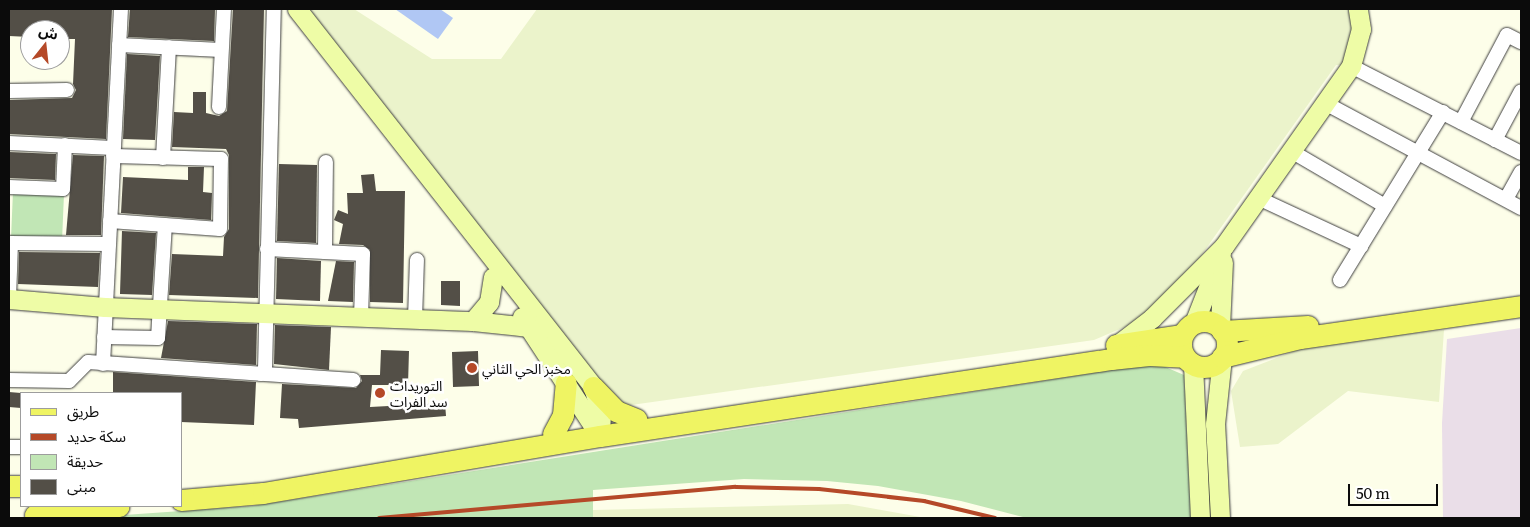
<!DOCTYPE html>
<html>
<head>
<meta charset="utf-8">
<style>
  body { margin:0 }
  #map { position:relative; width:1530px; height:527px; overflow:hidden; background:#fdfee9; font-family:Literata,"Noto Sans Arabic",serif }
  div>[style] { position:absolute }
  [style*='--x'] { left:calc(var(--x)*1px); top:calc(var(--y)*1px); width:calc(var(--w)*1px); rotate:calc(var(--a)*1deg) }
  .industrial>* { inset:0; background:#eadee8 }
  .farmland>* { inset:0; background:#ebf3cb }
  .green>* { inset:0; background:#c1e6b5 }
  .water>* { inset:0; background:#b0c7f4 }
  .building>* { inset:0; background:#534f47 }
  .roads { filter:drop-shadow(0 0 1px #3e3e3e) drop-shadow(0 0 1px #3e3e3e) }
  .street>* { height:14px; margin:-7px; padding:0 7px; transform-origin:7px; border-radius:7px; background:#fff }
  .secondary>* { height:19px; margin:-9.5px; padding:0 9.5px; transform-origin:9.5px; border-radius:9.5px; background:#eefca6 }
  .primary>* { height:21px; margin:-10.5px; padding:0 10.5px; transform-origin:10.5px; border-radius:10.5px; background:#eff463 }
  .primary>.ring { margin:-10.5px; padding:0; box-sizing:content-box; background:none; border:21px solid #eff463; border-radius:50% }
  .rail>* { height:4px; margin:-2px; padding:0 2px; transform-origin:2px; border-radius:2px; background:#b54928 }
  .dots>* { width:14px; height:14px; translate:-50% -50%; box-sizing:border-box; border:2px solid #fff; border-radius:50% }
  span { translate:-50% -50%; white-space:nowrap; text-align:center; line-height:1.15; -webkit-text-stroke:5px #fff; paint-order:stroke }
  .poi-label { font-size:14px; color:#0b0b0b }
  .left { translate:0 -50%; text-align:left }
  .frame { position:absolute; inset:0; border:10px solid #0b0b0b; pointer-events:none }
  .legend { position:absolute; left:20px; top:392px; width:162px; height:115px; box-sizing:border-box; background:#fff; border:1px solid #9d9d9d; margin:0; padding:6px 9px; list-style:none; font-size:15px; color:#0b0b0b }
  .legend li { display:flex; align-items:center; gap:10px; height:25px }
  .legend b { width:25px; border:1px solid #9d9d9d }
  .north { position:absolute; left:20px; top:20px; width:50px; height:50px; box-sizing:border-box; background:#fff; border:1px solid #9d9d9d; border-radius:50%; rotate:16deg; font-size:14px; font-weight:700; line-height:20px; text-align:center; color:#0b0b0b }
  .north::after { content:''; display:block; margin:auto; width:18px; height:22px; background:#b54928; clip-path:polygon(50% 0,100% 100%,50% 72%,0 100%) }
  .scale { position:absolute; left:1348px; top:484px; width:90px; height:22px; box-sizing:border-box; border:2px solid #0b0b0b; border-top:0; padding-left:6px; font-size:15px; line-height:18px; white-space:nowrap; color:#0b0b0b; -webkit-text-stroke:4px #fff; paint-order:stroke }
</style>
</head>
<body>
<div id="map">
  <div class="industrial">
    <i style="clip-path:polygon(1521px 328px,1521px 518px,1443px 518px,1442px 423px,1447px 339px)"></i>
  </div>
  <div class="farmland">
    <i style="clip-path:polygon(297px 9px,354px 9px,432px 59px,501px 59px,537px 9px,1358px 9px,1351px 66px,1336px 65px,1188px 274px,1157px 307px,1127px 326px,1094px 340px,617px 407px)"></i>
    <i style="clip-path:polygon(1444px 330px,1439px 402px,1348px 391px,1278px 444px,1240px 447px,1231px 391px,1243px 371px,1312px 344px)"></i>
    <i style="clip-path:polygon(848px 504px,926px 518px,593px 518px,593px 510px)"></i>
  </div>
  <div class="green">
    <i style="clip-path:polygon(13px 191px,64px 194px,62px 241px,11px 239px)"></i>
    <i style="clip-path:polygon(1156px 363px,1184px 375px,1191px 518px,1027px 518px,961px 501px,878px 486px,827px 481px,744px 479px,593px 490px,593px 518px,81px 518px,253px 506px)"></i>
  </div>
  <div class="water">
    <i style="clip-path:polygon(395px 9px,440px 9px,453px 18px,438px 39px)"></i>
  </div>
  <div class="building">
    <i style="clip-path:polygon(9px 9px,112px 9px,106px 139px,9px 134px,9px 100px,72px 98px,76px 90px,73px 84px,75px 39px,60px 39px,60px 30px,30px 30px,30px 37px,9px 36px)"></i>
    <i style="clip-path:polygon(130px 9px,215px 9px,214px 41px,128px 37px)"></i>
    <i style="clip-path:polygon(233px 9px,264px 9px,258px 298px,169px 295px,172px 254px,223px 256px,224px 237px,229px 229px,229px 155px,226px 149px,172px 147px,174px 112px,193px 113px,193px 92px,206px 92px,206px 113px,219px 116px,227px 111px)"></i>
    <i style="clip-path:polygon(127px 54px,160px 56px,155px 140px,123px 139px)"></i>
    <i style="clip-path:polygon(9px 152px,56px 154px,55px 180px,9px 178px)"></i>
    <i style="clip-path:polygon(73px 155px,104px 156px,101px 235px,66px 235px)"></i>
    <i style="clip-path:polygon(279px 164px,317px 165px,316px 243px,277px 241px)"></i>
    <i style="clip-path:polygon(188px 167px,204px 167px,203px 192px,212px 193px,211px 220px,121px 213px,123px 177px,188px 180px)"></i>
    <i style="clip-path:polygon(374px 174px,376px 191px,405px 191px,403px 303px,370px 302px,370px 250px,363px 245px,339px 244px,343px 224px,334px 220px,338px 210px,348px 214px,347px 193px,363px 193px,361px 175px)"></i>
    <i style="clip-path:polygon(122px 231px,156px 233px,152px 295px,120px 294px)"></i>
    <i style="clip-path:polygon(19px 252px,100px 253px,98px 287px,18px 284px)"></i>
    <i style="clip-path:polygon(277px 258px,321px 261px,320px 301px,276px 299px)"></i>
    <i style="clip-path:polygon(336px 261px,354px 262px,353px 302px,328px 301px)"></i>
    <i style="clip-path:polygon(441px 281px,460px 281px,460px 306px,441px 305px)"></i>
    <i style="clip-path:polygon(168px 321px,257px 324px,256px 365px,161px 358px)"></i>
    <i style="clip-path:polygon(275px 325px,331px 327px,329px 370px,274px 364px)"></i>
    <i style="clip-path:polygon(381px 350px,409px 351px,408px 385px,372px 385px,370px 407px,445px 403px,446px 416px,299px 428px,298px 419px,280px 418px,282px 384px,356px 388px,362px 381px,360px 375px,380px 375px)"></i>
    <i style="clip-path:polygon(478px 351px,479px 386px,453px 387px,452px 352px)"></i>
    <i style="clip-path:polygon(113px 372px,256px 382px,254px 425px,181px 422px,181px 393px,113px 393px)"></i>
    <i style="clip-path:polygon(9px 392px,21px 393px,21px 408px,9px 407px)"></i>
  </div>
  <div class="roads">
    <div class="street">
      <i style="--x:119;--y:45;--w:102;--a:2.8"></i>
      <i style="--x:1351;--y:66;--w:191;--a:27.1"></i>
      <i style="--x:9;--y:91;--w:58;--a:-1"></i>
      <i style="--x:1325;--y:103;--w:222;--a:28.2"></i>
      <i style="--x:219;--y:107;--w:98;--a:-87.1"></i>
      <i style="--x:1461;--y:122;--w:98;--a:-62.1"></i>
      <i style="--x:1507;--y:35;--w:16;--a:27"></i>
      <i style="--x:1495;--y:140;--w:55;--a:-62"></i>
      <i style="--x:9;--y:143;--w:104;--a:2.8"></i>
      <i style="--x:1291;--y:151;--w:109;--a:30.3"></i>
      <i style="--x:163;--y:158;--w:111;--a:-86.9"></i>
      <i style="--x:9;--y:187;--w:54;--a:2.1"></i>
      <i style="--x:63;--y:189;--w:44;--a:-87.4"></i>
      <i style="--x:1258;--y:198;--w:114;--a:25"></i>
      <i style="--x:1506;--y:199;--w:31;--a:-61"></i>
      <i style="--x:110;--y:221;--w:110;--a:4.2"></i>
      <i style="--x:220;--y:229;--w:70;--a:-89.2"></i>
      <i style="--x:221;--y:159;--w:108;--a:-178.4"></i>
      <i style="--x:267;--y:249;--w:96;--a:3"></i>
      <i style="--x:363;--y:254;--w:63;--a:91.8"></i>
      <i style="--x:325;--y:252;--w:90;--a:-89.4"></i>
      <i style="--x:1340;--y:280;--w:197;--a:-58.5"></i>
      <i style="--x:9;--y:298;--w:55;--a:-87.9"></i>
      <i style="--x:11;--y:243;--w:97;--a:0.6"></i>
      <i style="--x:415;--y:319;--w:59;--a:-88.1"></i>
      <i style="--x:104;--y:337;--w:54;--a:1.1"></i>
      <i style="--x:158;--y:338;--w:113;--a:-86.5"></i>
      <i style="--x:103;--y:364;--w:355;--a:-87.1"></i>
      <i style="--x:261;--y:374;--w:6;--a:-51"></i>
      <i style="--x:265;--y:369;--w:360;--a:-88.6"></i>
      <i style="--x:9;--y:380;--w:60;--a:1"></i>
      <i style="--x:69;--y:381;--w:27;--a:-45"></i>
      <i style="--x:88;--y:362;--w:266;--a:3.9"></i>
      <i style="--x:9;--y:447;--w:12;--a:0"></i>
    </div>
    <div class="secondary">
      <i style="--x:297;--y:9;--w:480;--a:51.9"></i>
      <i style="--x:593;--y:387;--w:28;--a:73"></i>
      <i style="--x:601;--y:414;--w:22;--a:93"></i>
      <i style="--x:9;--y:299;--w:96;--a:4.8"></i>
      <i style="--x:105;--y:307;--w:368;--a:2.2"></i>
      <i style="--x:473;--y:321;--w:56;--a:6.1"></i>
      <i style="--x:529;--y:327;--w:14;--a:-12"></i>
      <i style="--x:522;--y:317;--w:142;--a:56.8"></i>
      <i style="--x:473;--y:321;--w:25;--a:-50"></i>
      <i style="--x:489;--y:302;--w:25;--a:-81"></i>
      <i style="--x:1194;--y:323;--w:74;--a:-68.6"></i>
      <i style="--x:1220;--y:327;--w:65;--a:-87.4"></i>
      <i style="--x:1117;--y:345;--w:44;--a:-37.6"></i>
      <i style="--x:1152;--y:318;--w:102;--a:-45"></i>
      <i style="--x:1224;--y:246;--w:220;--a:-54.8"></i>
      <i style="--x:1351;--y:66;--w:38;--a:-75"></i>
      <i style="--x:1361;--y:29;--w:20;--a:-99"></i>
      <i style="--x:1193;--y:364;--w:154;--a:87.4"></i>
      <i style="--x:1220;--y:518;--w:94;--a:-93"></i>
      <i style="--x:1215;--y:424;--w:67;--a:-84"></i>
    </div>
    <div class="primary">
      <i class="ring" style="left:1181px;top:321px;width:25px;height:25px"></i>
      <i style="--x:1222;--y:331;--w:86;--a:-3.3"></i>
      <i style="--x:1116;--y:345;--w:67;--a:-8.6"></i>
      <i style="--x:1222;--y:357;--w:80;--a:-13.7"></i>
      <i style="--x:1300;--y:338;--w:223;--a:-8.2"></i>
      <i style="--x:593;--y:387;--w:33;--a:46"></i>
      <i style="--x:616;--y:411;--w:22;--a:22"></i>
      <i style="--x:553;--y:434;--w:21;--a:-62"></i>
      <i style="--x:563;--y:415;--w:32;--a:-85"></i>
      <i style="--x:9;--y:486;--w:12;--a:0"></i>
      <i style="--x:181;--y:500;--w:82;--a:-4.9"></i>
      <i style="--x:263;--y:493;--w:342;--a:-9.6"></i>
      <i style="--x:600;--y:436;--w:517;--a:-8.57"></i>
      <i style="--x:1111;--y:359;--w:38;--a:-6"></i>
      <i style="--x:1149;--y:355;--w:35;--a:3"></i>
      <i style="--x:35;--y:515;--w:84;--a:-6.1"></i>
    </div>
  </div>
  <div class="rail">
    <i style="--x:379;--y:518;--w:358;--a:-5"></i>
    <i style="--x:736;--y:487;--w:83;--a:1.4"></i>
    <i style="--x:819;--y:489;--w:106;--a:6.5"></i>
    <i style="--x:924;--y:501;--w:73;--a:13.5"></i>
  </div>
  <div class="dots">
    <i style="left:472px;top:368px;background:#b54928"></i>
    <i style="left:380px;top:393px;background:#b54928"></i>
  </div>
  <div class="poi-label">
    <span class="left" style="left:482px;top:368px">مخبز الحي الثاني</span>
    <span class="left" style="left:390px;top:393px">التوريدات<br>سد الفرات</span>
  </div>
  <div class="frame"></div>
  <ul class="legend">
  <li><b style="height:6px;background:#eff463"></b>طريق</li>
  <li><b style="height:6px;background:#b54928"></b>سكة حديد</li>
  <li><b style="height:14px;background:#c1e6b5"></b>حديقة</li>
  <li><b style="height:14px;background:#534f47"></b>مبنى</li>
  </ul>
  <div class="north">ش</div>
  <div class="scale">50 m</div>
</div>
</body>
</html>
